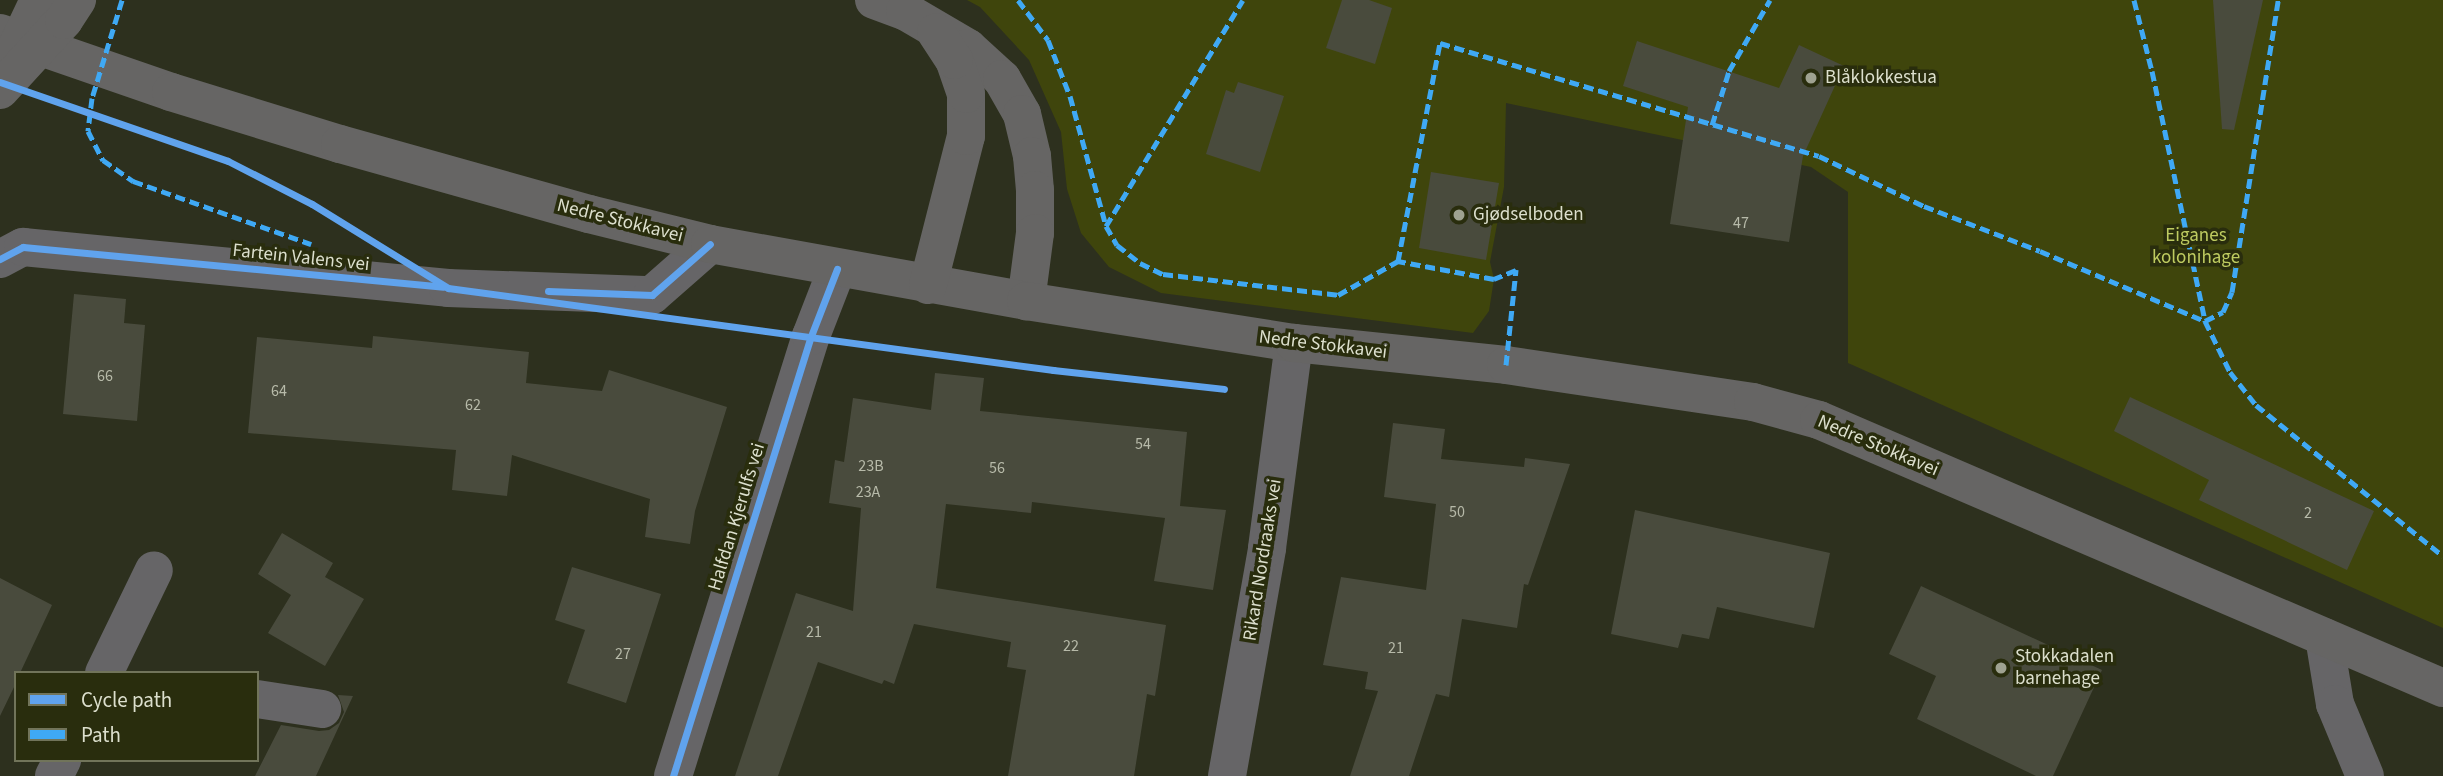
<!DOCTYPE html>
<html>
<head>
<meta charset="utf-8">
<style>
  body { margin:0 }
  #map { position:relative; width:2443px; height:776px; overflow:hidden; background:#2d301e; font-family:"Source Sans 3",sans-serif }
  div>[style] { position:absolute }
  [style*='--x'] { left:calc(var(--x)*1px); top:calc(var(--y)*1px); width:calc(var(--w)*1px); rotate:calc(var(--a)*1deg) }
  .green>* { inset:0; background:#3f450c }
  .building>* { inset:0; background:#494b3d }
  .minor>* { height:38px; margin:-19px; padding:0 19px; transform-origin:19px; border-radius:19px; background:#666567 }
  .major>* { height:38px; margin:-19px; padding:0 19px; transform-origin:19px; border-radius:19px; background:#666564 }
  .quiet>* { height:5px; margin-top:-2.5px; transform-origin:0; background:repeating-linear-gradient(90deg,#3fa9f5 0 10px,transparent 0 15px) }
  .cycleway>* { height:7px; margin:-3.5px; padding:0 3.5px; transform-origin:3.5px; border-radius:3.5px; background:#60a3ed }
  .dots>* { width:19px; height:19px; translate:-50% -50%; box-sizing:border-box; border:4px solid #292d0d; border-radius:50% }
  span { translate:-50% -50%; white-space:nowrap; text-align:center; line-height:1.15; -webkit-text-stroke:7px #292d0d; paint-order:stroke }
  .number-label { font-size:16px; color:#b7baa9 }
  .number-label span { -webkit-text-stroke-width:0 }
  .poi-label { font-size:19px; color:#dcdfcd }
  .left { translate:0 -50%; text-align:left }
  .street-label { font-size:19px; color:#dcdfcd }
  .park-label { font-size:19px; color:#becb60 }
  .legend { position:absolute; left:14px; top:671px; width:245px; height:91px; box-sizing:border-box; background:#292d0d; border:2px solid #71745a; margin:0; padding:9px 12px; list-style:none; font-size:21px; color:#dcdfcd }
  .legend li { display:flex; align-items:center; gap:14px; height:35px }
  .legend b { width:35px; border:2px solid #71745a }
</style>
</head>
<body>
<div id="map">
  <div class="green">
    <i style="clip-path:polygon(967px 0,2443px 0,2443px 628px,1848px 363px,1848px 192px,1811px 167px,1506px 103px,1504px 187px,1490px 262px,1494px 279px,1489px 311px,1473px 333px,1161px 293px,1109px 267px,1081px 233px,1067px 189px,1061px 132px,1029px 60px,980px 7px)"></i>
  </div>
  <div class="building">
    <i style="clip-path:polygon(1342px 0,1369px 0,1392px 8px,1375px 64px,1326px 48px)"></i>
    <i style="clip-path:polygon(2213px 0,2263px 0,2234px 130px,2222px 129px)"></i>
    <i style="clip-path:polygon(1637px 41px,1779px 88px,1799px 45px,1844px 66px,1803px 156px,1789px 242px,1670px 224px,1688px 107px,1623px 86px)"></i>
    <i style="clip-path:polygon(1238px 82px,1284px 96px,1260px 172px,1206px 154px,1226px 90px,1234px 93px)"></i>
    <i style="clip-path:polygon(1431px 172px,1499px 183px,1486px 260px,1419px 248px)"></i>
    <i style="clip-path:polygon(74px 294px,126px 299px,124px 323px,145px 325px,137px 421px,63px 414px)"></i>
    <i style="clip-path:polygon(373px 336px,529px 352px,526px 383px,602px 391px,609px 370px,727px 407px,695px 511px,690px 544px,645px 537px,650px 499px,512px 455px,507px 496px,452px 490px,456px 450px,248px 433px,257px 337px,372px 348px)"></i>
    <i style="clip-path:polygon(935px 373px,984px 378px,980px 411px,1187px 432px,1180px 506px,1226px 510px,1213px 590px,1154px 581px,1165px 518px,1032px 502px,1031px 513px,946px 504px,936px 588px,1166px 625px,1155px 696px,1147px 694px,1134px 776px,1008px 776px,1026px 670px,1007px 667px,1011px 642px,914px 624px,894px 684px,884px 680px,882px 684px,818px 662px,778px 776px,735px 776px,796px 593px,853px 611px,861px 508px,829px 503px,835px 460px,844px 462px,853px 398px,931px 410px)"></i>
    <i style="clip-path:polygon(2130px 397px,2374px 511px,2347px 570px,2199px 500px,2209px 480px,2114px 431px)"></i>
    <i style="clip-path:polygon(1393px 423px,1445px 429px,1441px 459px,1524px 467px,1525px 458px,1570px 464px,1528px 585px,1524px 584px,1517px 628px,1462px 619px,1449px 697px,1436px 694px,1409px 776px,1350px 776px,1378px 691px,1365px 689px,1368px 672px,1323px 665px,1341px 577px,1426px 590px,1436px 504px,1384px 497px)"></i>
    <i style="clip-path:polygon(1635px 510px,1830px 553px,1814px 628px,1717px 607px,1709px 639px,1682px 634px,1678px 648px,1611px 634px)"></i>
    <i style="clip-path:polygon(282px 533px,333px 563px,325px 577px,364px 599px,325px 666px,268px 633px,291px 595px,258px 574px)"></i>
    <i style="clip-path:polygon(572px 567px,661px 594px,626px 703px,567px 683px,585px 630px,555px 620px)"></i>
    <i style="clip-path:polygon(0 578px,52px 605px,20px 673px,16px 673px,16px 683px,0 716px)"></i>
    <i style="clip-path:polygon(1921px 586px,2102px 670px,2053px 776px,2036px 776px,1917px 719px,1936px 676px,1889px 654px)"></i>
    <i style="clip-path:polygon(338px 695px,353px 696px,316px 776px,255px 776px,281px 725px,319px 731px,329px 730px,339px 723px,344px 712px)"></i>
  </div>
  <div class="minor">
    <i style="--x:0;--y:259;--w:26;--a:-28"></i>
    <i style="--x:23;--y:247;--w:427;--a:5.5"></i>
    <i style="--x:448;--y:288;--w:204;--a:2"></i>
    <i style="--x:652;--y:295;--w:77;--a:-41.3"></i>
    <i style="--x:2324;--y:637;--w:68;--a:80.7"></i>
    <i style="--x:2335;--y:704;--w:78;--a:67.4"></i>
    <i style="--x:104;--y:673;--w:114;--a:-64.1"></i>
    <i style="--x:257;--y:699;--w:66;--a:8.7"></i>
    <i style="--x:54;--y:776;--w:18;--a:-63"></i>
    <i style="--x:673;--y:776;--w:461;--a:-72.6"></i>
    <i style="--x:811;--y:336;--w:72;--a:-68.8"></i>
    <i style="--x:1227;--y:776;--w:231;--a:-80"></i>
    <i style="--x:1267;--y:548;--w:207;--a:-82.5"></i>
  </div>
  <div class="major">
    <i style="--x:874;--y:0;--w:33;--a:20"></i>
    <i style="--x:905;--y:11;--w:73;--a:30.4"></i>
    <i style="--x:968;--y:48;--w:46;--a:42.4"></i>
    <i style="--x:1002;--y:79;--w:40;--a:60.3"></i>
    <i style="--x:1022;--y:114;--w:43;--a:76.6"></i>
    <i style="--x:1032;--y:156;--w:34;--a:85"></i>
    <i style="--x:1035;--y:190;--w:43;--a:90"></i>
    <i style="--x:1035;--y:233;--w:69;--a:97.5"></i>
    <i style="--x:0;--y:33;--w:181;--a:19"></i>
    <i style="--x:171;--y:92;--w:177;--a:17.1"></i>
    <i style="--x:340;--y:144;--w:259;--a:15.7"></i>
    <i style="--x:589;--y:214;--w:125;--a:13.9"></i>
    <i style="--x:710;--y:244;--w:321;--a:10.2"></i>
    <i style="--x:1026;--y:301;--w:271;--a:8.9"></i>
    <i style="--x:1294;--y:343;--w:213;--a:5.9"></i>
    <i style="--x:1506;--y:365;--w:250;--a:8.5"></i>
    <i style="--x:1753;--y:402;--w:68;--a:15.3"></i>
    <i style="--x:1819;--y:420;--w:679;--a:23.24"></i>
    <i style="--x:10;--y:61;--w:68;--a:-64.6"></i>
    <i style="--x:0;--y:90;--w:95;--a:-47.6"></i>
    <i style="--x:64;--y:20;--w:24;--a:-57"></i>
    <i style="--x:928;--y:285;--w:154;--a:-75.7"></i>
    <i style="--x:966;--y:136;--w:42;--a:-90"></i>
    <i style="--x:966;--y:94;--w:36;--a:-109"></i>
    <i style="--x:954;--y:60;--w:33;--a:-123"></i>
  </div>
  <div class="quiet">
    <i style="--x:122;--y:0;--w:102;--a:107"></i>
    <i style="--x:92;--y:98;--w:33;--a:97"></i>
    <i style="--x:88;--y:131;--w:33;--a:63"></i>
    <i style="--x:103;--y:160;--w:37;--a:35"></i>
    <i style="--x:133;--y:181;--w:189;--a:19.5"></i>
    <i style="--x:1018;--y:0;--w:50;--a:53.1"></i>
    <i style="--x:1048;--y:40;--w:60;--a:68.6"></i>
    <i style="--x:1070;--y:96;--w:135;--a:74.5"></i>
    <i style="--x:1106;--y:226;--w:22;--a:60"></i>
    <i style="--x:1117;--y:245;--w:29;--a:38"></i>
    <i style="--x:1140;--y:263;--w:25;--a:26"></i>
    <i style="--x:1163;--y:274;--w:176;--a:6.8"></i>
    <i style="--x:1338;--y:295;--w:69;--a:-29.5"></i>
    <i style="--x:2134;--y:0;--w:73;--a:75.8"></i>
    <i style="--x:2152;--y:71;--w:256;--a:78"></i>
    <i style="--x:2205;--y:321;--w:57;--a:63.9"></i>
    <i style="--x:2230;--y:372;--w:42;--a:51.8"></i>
    <i style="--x:2256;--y:405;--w:240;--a:38.9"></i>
    <i style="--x:1712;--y:125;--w:57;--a:-72.5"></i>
    <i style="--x:1729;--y:71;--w:82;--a:-60"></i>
    <i style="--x:1106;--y:226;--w:264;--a:-58.8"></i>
    <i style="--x:1506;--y:365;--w:96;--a:-84"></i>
    <i style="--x:1516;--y:270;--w:24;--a:158"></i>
    <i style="--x:1494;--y:279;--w:98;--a:-169.4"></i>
    <i style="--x:1398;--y:261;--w:222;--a:-79.1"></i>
    <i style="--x:1440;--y:43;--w:395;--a:16.6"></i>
    <i style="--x:1819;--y:156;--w:116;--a:25.5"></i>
    <i style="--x:1924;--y:206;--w:124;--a:21.2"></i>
    <i style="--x:2040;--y:251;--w:179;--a:23"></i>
    <i style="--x:2205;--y:321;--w:20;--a:-27"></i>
    <i style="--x:2223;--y:312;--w:22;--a:-66"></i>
    <i style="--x:2232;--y:292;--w:296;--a:-81"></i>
  </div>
  <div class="cycleway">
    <i style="--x:0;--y:82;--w:241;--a:19.1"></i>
    <i style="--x:228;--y:161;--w:94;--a:27.1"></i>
    <i style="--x:312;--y:204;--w:160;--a:31.7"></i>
    <i style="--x:448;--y:288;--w:611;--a:7.72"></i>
    <i style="--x:1053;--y:370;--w:172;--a:6.3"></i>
    <i style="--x:0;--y:259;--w:26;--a:-28"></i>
    <i style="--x:23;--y:247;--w:422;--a:5.4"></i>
    <i style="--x:548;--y:291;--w:104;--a:2.2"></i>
    <i style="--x:652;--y:295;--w:77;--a:-41.3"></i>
    <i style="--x:673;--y:776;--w:461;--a:-72.6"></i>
    <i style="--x:811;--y:336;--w:72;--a:-68.8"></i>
  </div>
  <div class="dots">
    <i style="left:1811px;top:78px;background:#9fa290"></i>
    <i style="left:1459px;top:215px;background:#9fa290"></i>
    <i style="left:2001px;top:668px;background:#9fa290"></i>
  </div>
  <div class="number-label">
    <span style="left:1741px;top:223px">47</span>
    <span style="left:105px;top:376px">66</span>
    <span style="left:279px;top:391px">64</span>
    <span style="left:473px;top:405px">62</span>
    <span style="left:1143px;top:444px">54</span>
    <span style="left:871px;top:466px">23B</span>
    <span style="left:997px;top:468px">56</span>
    <span style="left:868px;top:492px">23A</span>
    <span style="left:1457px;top:512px">50</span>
    <span style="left:2308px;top:513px">2</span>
    <span style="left:814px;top:632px">21</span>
    <span style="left:1071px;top:646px">22</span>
    <span style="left:1396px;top:648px">21</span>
    <span style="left:623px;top:654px">27</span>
  </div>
  <div class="poi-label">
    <span class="left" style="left:1825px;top:78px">Blåklokkestua</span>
    <span class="left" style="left:1473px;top:215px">Gjødselboden</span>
    <span class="left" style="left:2015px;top:668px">Stokkadalen<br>barnehage</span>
  </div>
  <div class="street-label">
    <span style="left:620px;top:221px;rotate:14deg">Nedre Stokkavei</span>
    <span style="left:301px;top:258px;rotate:6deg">Fartein Valens vei</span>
    <span style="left:1323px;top:345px;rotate:7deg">Nedre Stokkavei</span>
    <span style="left:1878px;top:446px;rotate:23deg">Nedre Stokkavei</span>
    <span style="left:737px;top:517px;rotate:-73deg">Halfdan Kjerulfs vei</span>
    <span style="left:1263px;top:560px;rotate:-81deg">Rikard Nordraaks vei</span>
  </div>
  <div class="park-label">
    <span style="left:2196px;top:247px">Eiganes<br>kolonihage</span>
  </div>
  <ul class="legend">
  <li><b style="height:9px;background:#60a3ed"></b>Cycle path</li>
  <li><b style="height:9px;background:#3fa9f5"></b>Path</li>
  </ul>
</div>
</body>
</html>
